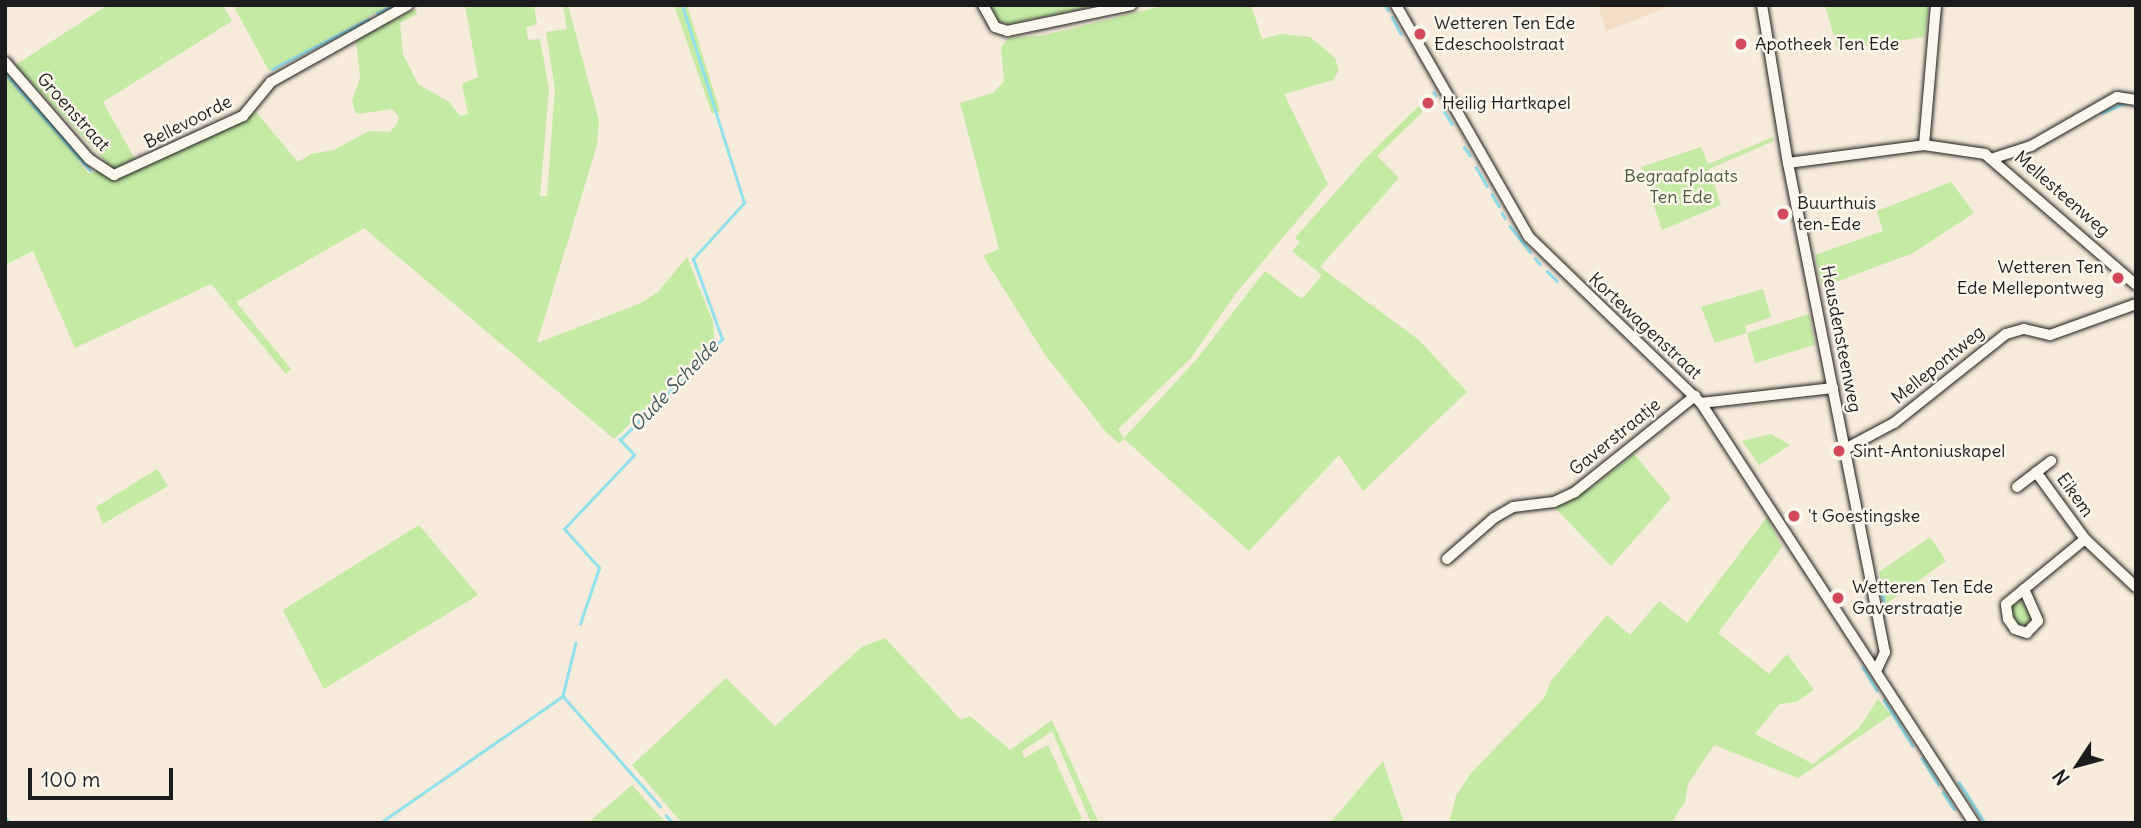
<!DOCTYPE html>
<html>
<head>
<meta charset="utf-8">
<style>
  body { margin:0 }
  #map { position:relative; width:2141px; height:828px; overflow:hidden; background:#f7ebdb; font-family:Delius,sans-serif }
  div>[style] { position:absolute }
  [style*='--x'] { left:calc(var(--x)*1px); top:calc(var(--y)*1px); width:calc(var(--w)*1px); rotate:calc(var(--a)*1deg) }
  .built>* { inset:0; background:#f2ddc6 }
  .green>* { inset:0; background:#c4eaa4 }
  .round { border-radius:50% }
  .stream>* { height:2.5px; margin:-1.25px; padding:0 1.25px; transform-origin:1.25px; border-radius:1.25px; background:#90e0ed }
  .roads { filter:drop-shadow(0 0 2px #1c1c1c) drop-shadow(0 0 2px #1c1c1c) }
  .minor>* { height:10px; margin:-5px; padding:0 5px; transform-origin:5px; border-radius:5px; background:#fbf7ec }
  .dots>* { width:19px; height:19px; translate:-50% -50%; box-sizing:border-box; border:4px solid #fbf7ec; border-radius:50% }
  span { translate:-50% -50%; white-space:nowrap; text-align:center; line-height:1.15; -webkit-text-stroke:5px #fbf7ec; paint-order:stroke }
  .poi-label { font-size:18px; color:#1c1c1c }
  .left { translate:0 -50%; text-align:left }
  .right { translate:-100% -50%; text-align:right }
  .street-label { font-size:18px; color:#1c1c1c }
  .park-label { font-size:18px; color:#4e5a45 }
  .water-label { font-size:19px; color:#3f575b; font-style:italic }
  .frame { position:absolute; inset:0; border:7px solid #1c1c1c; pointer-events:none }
  .north { position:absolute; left:2043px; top:730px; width:70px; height:70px; -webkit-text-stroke:5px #fbf7ec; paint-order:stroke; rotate:234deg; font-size:19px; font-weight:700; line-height:28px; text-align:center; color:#1c1c1c }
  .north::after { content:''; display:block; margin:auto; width:24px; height:32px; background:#1c1c1c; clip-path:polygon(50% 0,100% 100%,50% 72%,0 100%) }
  .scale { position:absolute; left:28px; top:768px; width:145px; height:32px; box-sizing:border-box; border:4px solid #1c1c1c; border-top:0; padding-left:9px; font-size:21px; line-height:24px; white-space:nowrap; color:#1c1c1c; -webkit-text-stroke:5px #fbf7ec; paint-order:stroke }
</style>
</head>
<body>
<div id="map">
  <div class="built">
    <i style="clip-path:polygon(1598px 5px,1673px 5px,1606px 31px)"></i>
  </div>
  <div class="green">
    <i style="clip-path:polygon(108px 5px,223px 5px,232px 21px,103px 102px,135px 159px,113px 169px,15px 65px)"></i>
    <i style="clip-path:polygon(233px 5px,390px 5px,269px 71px)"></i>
    <i style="clip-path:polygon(465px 5px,534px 5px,537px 24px,526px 27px,528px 40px,540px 39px,549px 89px,540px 196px,547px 196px,555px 89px,546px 32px,567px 29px,563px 5px,568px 5px,599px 121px,597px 145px,537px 343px,639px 304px,658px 292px,687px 257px,713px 322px,715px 344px,614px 439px,364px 228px,236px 302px,291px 369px,286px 374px,211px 284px,75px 348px,33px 251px,5px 265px,5px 71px,81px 157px,78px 161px,89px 174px,97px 171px,120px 178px,256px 112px,298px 162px,311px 154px,334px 150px,369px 131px,390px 132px,397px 124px,399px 117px,392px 109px,358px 114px,355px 111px,352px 101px,360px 78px,356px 40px,415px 9px,417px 14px,400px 23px,403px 54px,418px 84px,449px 102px,460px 116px,468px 114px,462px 84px,478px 77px)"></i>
    <i style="clip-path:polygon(674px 5px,687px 5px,720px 111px,712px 114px)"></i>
    <i style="clip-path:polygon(990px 5px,1101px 5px,1008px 24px,995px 18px)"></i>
    <i style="clip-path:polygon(1166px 5px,1251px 5px,1262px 39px,1281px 34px,1310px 37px,1335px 58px,1339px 70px,1333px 80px,1284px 94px,1328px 184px,1237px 292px,1190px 359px,1118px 429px,1124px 438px,1196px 360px,1265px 271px,1302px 299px,1322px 275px,1292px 251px,1300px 242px,1295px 238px,1364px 160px,1432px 93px,1436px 99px,1377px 156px,1399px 178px,1320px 267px,1419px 340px,1467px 392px,1363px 491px,1339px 455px,1249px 551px,1124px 439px,1119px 443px,1106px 432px,1046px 356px,983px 256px,999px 249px,960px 103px,993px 93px,1004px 81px,1001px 47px,1008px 38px,1045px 35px)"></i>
    <i style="clip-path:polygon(1825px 5px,1929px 5px,1924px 37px,1838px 50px)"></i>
    <i style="clip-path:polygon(1773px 137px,1774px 141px,1709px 169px,1721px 205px,1662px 230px,1641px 167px,1701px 147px,1708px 164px)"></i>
    <i style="clip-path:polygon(1951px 182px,1974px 213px,1913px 253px,1822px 287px,1815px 255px,1883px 231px,1877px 211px)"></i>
    <i style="clip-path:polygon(1763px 289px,1771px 317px,1745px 326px,1747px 333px,1809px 314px,1815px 345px,1755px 363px,1747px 333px,1715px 343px,1701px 307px)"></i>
    <i style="clip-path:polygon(1771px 434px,1790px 445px,1759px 465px,1742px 441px)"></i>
    <i style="clip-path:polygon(1634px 454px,1671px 498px,1611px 566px,1554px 507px,1591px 488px)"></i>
    <i style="clip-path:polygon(157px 469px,168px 486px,103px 524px,96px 507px)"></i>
    <i style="clip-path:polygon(1767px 517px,1782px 547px,1718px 633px,1769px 674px,1787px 654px,1814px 690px,1796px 702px,1779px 704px,1755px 734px,1813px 764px,1859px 728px,1878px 699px,1891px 715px,1798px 778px,1714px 745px,1688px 784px,1685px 802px,1671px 823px,1449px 823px,1456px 796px,1471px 773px,1544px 698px,1551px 681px,1607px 615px,1630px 635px,1659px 601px,1687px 623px)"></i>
    <i style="clip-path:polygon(419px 525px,478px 595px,324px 689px,283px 610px)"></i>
    <i style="clip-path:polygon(1930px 537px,1946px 561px,1886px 604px,1879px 572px)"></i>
    <i class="round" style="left:2009px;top:602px;width:24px;height:24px"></i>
    <i style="clip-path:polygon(885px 638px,961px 720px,970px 716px,1010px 750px,1052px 720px,1099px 823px,1091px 823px,1052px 731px,1022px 751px,1024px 758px,1048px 745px,1082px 819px,1075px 823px,682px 823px,632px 765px,726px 678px,775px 726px,862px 647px)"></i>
    <i style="clip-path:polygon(1383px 761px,1404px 823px,1330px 823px)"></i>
    <i style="clip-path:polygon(632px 785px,666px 823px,588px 823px)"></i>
  </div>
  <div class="stream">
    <i style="--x:1385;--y:5;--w:6;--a:59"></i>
    <i style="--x:377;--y:13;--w:19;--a:-25"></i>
    <i style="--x:1392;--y:17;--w:19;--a:62"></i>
    <i style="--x:272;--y:69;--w:108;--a:-27.5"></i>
    <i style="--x:5;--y:73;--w:129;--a:48.8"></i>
    <i style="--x:1434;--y:92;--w:4;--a:63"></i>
    <i style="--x:1444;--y:111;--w:15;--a:58"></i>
    <i style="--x:2102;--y:113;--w:24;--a:-24"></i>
    <i style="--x:1464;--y:147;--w:10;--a:53"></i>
    <i style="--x:1476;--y:167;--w:22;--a:60"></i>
    <i style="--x:1492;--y:194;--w:14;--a:60"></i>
    <i style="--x:1502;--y:213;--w:6;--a:59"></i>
    <i style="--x:1510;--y:226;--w:33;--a:52"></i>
    <i style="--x:1535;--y:258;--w:8;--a:50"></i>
    <i style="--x:1547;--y:271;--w:14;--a:45"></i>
    <i style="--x:1880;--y:583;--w:18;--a:77"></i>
    <i style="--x:580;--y:624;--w:59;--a:-71.3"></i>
    <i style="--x:599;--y:568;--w:52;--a:-131.9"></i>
    <i style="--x:564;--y:529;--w:102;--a:-46.6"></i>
    <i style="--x:634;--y:455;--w:21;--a:-133"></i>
    <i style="--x:620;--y:440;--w:144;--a:-44.7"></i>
    <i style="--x:722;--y:339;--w:85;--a:-109.9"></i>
    <i style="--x:693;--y:259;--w:76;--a:-47.7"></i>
    <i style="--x:744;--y:203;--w:207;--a:-107.4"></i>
    <i style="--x:576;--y:643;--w:55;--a:103.8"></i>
    <i style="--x:563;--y:696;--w:147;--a:48.6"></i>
    <i style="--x:1863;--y:667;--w:27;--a:59"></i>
    <i style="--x:1884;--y:700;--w:54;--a:57.8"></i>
    <i style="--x:1922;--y:758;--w:31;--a:58"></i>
    <i style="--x:1959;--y:782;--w:49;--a:57.6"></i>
    <i style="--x:1943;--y:792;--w:20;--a:57"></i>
    <i style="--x:666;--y:815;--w:11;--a:49"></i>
    <i style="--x:5;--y:816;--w:8;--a:60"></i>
    <i style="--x:380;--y:823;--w:223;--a:-34.8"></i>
  </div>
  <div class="roads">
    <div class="minor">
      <i style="--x:983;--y:5;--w:25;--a:61"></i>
      <i style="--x:995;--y:27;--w:13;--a:18"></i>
      <i style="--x:1007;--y:31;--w:127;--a:-11.8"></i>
      <i style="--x:1396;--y:5;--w:267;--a:60.2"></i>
      <i style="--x:1529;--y:237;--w:239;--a:44"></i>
      <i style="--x:1701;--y:403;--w:501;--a:56.98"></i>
      <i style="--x:1762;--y:5;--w:160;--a:80.7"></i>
      <i style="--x:1788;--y:163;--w:499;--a:78.8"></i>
      <i style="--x:1885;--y:652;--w:21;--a:115"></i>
      <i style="--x:5;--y:62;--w:128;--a:49.1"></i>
      <i style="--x:89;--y:159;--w:30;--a:33"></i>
      <i style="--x:114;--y:175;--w:142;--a:-24.6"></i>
      <i style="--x:243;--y:116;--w:44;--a:-50.5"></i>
      <i style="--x:271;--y:82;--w:157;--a:-29.3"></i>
      <i style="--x:1924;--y:145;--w:141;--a:-85.1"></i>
      <i style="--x:1994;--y:158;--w:39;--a:-18"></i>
      <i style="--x:2031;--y:146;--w:99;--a:-29.7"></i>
      <i style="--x:2117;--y:97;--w:19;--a:9"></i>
      <i style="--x:1788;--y:163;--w:137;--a:-7.5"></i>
      <i style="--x:1924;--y:145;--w:62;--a:8.4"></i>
      <i style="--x:1985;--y:154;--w:200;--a:40.9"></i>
      <i style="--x:1701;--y:403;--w:133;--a:-6.5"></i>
      <i style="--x:1845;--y:449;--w:55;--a:-28"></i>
      <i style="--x:1894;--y:423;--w:143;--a:-38.5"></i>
      <i style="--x:2006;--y:334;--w:19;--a:-16"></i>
      <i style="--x:2024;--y:329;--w:27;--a:13"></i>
      <i style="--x:2050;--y:335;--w:91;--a:-19.8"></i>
      <i style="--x:2036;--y:472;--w:83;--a:53.8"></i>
      <i style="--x:2085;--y:539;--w:70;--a:43.3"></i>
      <i style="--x:2017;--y:487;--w:43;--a:-37.4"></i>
      <i style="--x:1447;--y:559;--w:62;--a:-41.1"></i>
      <i style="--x:1494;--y:518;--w:22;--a:-30"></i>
      <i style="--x:1513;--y:507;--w:41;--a:-7"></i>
      <i style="--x:1554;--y:502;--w:23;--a:-25"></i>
      <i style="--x:1575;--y:492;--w:154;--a:-38.7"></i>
      <i style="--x:2024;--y:589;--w:35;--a:66"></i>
      <i style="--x:2038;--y:621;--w:16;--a:133"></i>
      <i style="--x:2027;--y:633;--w:13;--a:-162"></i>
      <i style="--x:2015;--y:629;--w:12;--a:-125"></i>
      <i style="--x:2008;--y:619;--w:15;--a:-98"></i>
      <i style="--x:2006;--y:604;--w:102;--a:-39.4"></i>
    </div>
  </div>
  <div class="dots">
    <i style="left:1420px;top:34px;background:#d1495b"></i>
    <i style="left:1741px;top:44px;background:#d1495b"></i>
    <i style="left:1428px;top:103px;background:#d1495b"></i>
    <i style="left:1783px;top:214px;background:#d1495b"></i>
    <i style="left:2118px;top:278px;background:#d1495b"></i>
    <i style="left:1839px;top:451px;background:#d1495b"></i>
    <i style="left:1794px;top:516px;background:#d1495b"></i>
    <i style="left:1838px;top:598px;background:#d1495b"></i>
  </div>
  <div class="poi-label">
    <span class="left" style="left:1434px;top:34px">Wetteren Ten Ede<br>Edeschoolstraat</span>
    <span class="left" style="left:1755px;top:44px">Apotheek Ten Ede</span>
    <span class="left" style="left:1442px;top:103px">Heilig Hartkapel</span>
    <span class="left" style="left:1797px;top:214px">Buurthuis<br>ten-Ede</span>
    <span class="right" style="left:2104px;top:278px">Wetteren Ten<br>Ede Mellepontweg</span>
    <span class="left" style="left:1853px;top:451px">Sint-Antoniuskapel</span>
    <span class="left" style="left:1808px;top:516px">'t Goestingske</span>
    <span class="left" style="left:1852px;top:598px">Wetteren Ten Ede<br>Gaverstraatje</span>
  </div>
  <div class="street-label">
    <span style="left:73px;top:112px;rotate:48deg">Groenstraat</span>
    <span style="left:188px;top:122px;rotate:-27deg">Bellevoorde</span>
    <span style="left:2062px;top:194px;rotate:41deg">Mellesteenweg</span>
    <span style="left:1645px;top:326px;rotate:43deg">Kortewagenstraat</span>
    <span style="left:1841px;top:339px;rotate:79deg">Heusdensteenweg</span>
    <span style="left:1938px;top:365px;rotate:-39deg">Mellepontweg</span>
    <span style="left:1615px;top:437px;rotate:-39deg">Gaverstraatje</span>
    <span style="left:2075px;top:495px;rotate:54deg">Eikem</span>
  </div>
  <div class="park-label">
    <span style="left:1681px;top:187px">Begraafplaats<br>Ten Ede</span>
  </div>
  <div class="water-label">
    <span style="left:674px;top:386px;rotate:-46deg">Oude Schelde</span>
  </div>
  <div class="frame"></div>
  <div class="north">N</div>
  <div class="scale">100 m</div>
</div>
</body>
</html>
